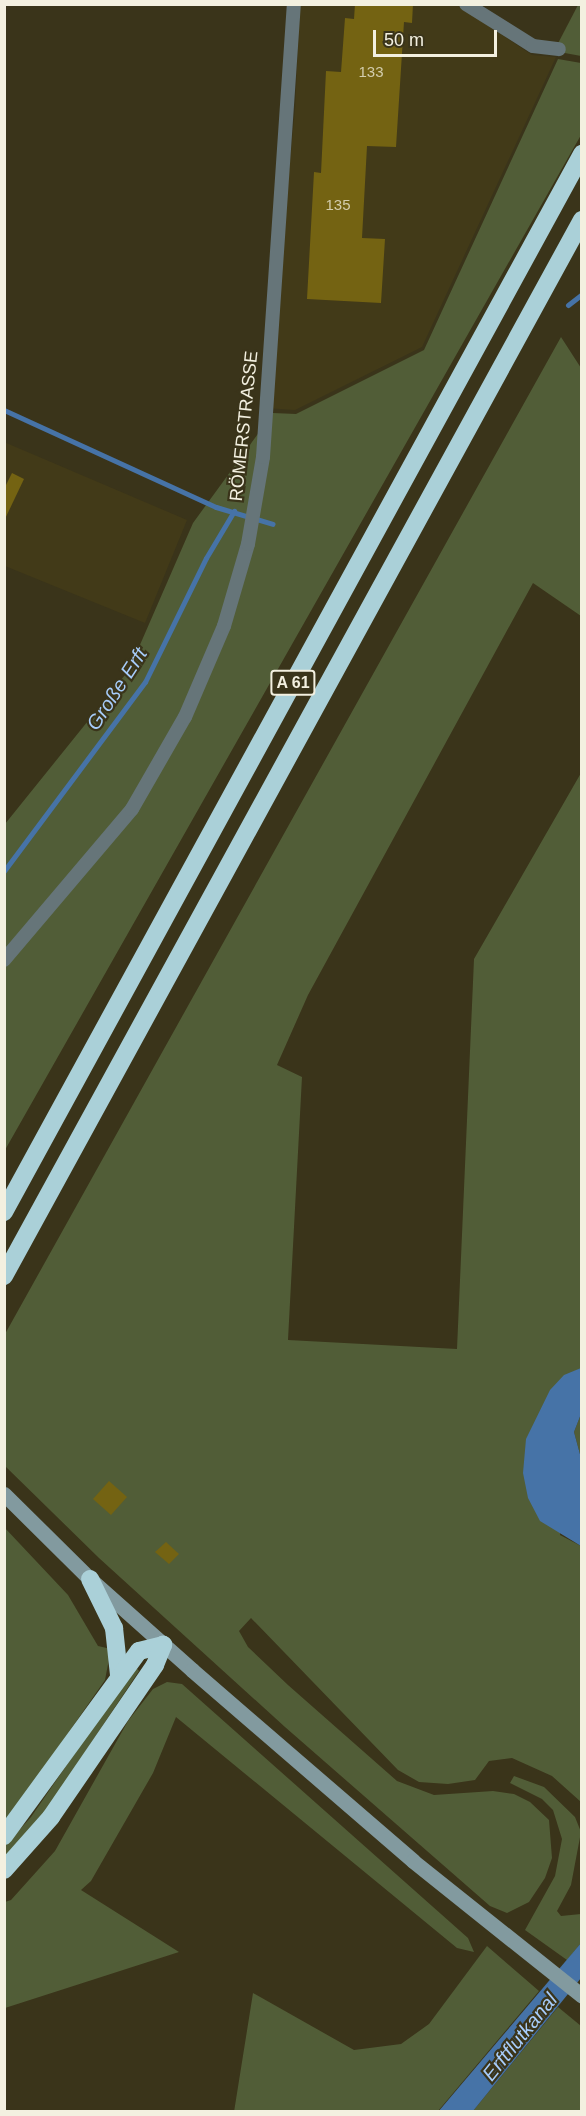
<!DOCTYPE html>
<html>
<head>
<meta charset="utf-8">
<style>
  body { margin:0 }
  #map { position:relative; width:586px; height:2116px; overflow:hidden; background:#3a341a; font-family:Arial,sans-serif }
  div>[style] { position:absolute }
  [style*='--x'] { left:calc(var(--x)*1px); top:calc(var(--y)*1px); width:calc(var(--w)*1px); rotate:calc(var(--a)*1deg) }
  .built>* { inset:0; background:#423a18 }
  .green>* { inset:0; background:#515d37 }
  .water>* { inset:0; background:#4673a7 }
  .stream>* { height:5px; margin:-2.5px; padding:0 2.5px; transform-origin:2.5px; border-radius:2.5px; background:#4673a7 }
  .building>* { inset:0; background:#746312 }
  .street>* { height:14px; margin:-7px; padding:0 7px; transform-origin:7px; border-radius:7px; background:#667579 }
  .secondary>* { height:15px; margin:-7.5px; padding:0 7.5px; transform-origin:7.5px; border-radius:7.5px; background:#829a9f }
  .highway>* { height:18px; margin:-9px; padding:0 9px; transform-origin:9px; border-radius:9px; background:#aad0d8 }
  span { translate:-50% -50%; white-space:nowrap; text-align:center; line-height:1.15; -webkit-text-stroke:4.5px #3a341a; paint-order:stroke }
  .number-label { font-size:15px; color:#d3cdac }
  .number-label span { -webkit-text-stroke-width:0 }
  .shield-label span { padding:2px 4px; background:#3a341a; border:2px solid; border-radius:4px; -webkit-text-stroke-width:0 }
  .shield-label { font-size:16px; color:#f3f0e0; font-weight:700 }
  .street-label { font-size:18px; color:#f3f0e0 }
  .water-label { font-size:20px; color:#a7ccfa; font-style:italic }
  .frame { position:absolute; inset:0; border:6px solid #f3f0e0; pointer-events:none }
  .scale { position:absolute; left:373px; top:30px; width:124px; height:27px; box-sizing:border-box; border:3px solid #f3f0e0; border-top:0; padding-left:8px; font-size:18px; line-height:21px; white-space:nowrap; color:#f3f0e0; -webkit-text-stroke:4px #3a341a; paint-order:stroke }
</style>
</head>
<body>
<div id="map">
  <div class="built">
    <i style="clip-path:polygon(300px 5px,457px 5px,532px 55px,556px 57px,422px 347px,295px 410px,266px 408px,295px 110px)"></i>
    <i style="clip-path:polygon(4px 442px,187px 520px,145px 623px,5px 566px)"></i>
  </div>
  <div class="green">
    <i style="clip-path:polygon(578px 5px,581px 5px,581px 56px,554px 51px)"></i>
    <i style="clip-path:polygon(558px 59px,581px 63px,581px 135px,5px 1150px,5px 824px,129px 670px,193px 523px,273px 413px,296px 414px,424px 350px)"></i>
    <i style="clip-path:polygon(561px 337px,581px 368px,581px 616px,533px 583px,308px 995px,277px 1065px,302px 1077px,288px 1340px,457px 1349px,474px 959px,581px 773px,581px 1368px,560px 1535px,581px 1546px,581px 1802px,552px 1776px,512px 1758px,489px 1761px,475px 1780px,448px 1784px,419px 1782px,398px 1770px,251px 1618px,239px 1631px,248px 1647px,288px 1685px,397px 1781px,434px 1795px,493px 1791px,514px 1794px,530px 1802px,549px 1820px,552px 1858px,545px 1878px,529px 1902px,507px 1913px,490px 1906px,285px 1727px,99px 1558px,5px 1466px,5px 1334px)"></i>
    <i style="clip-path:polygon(581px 1414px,581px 1458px,574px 1432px)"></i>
    <i style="clip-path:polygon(4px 1527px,68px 1595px,98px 1646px,111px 1649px,105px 1680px,4px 1825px)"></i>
    <i style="clip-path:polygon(135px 1666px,139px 1671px,39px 1821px,5px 1860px,4px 1847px,31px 1817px)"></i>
    <i style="clip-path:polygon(167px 1682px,182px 1684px,468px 1938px,474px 1952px,457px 1948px,176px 1717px,153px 1773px,91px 1881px,81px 1890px,179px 1952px,5px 2008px,5px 1902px,11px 1900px,55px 1851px,128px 1721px,153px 1689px)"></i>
    <i style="clip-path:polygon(514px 1776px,544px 1787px,575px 1817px,581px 1832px,571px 1885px,557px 1911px,561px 1916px,581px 1914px,581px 1943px,567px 1960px,525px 1930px,555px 1876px,562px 1839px,553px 1810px,542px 1799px,510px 1783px)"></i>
    <i style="clip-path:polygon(487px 1946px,539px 1991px,438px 2111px,234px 2112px,253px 1993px,354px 2050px,401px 2044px,429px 2024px)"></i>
    <i style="clip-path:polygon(558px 2007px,581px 2026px,581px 2111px,473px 2111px)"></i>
  </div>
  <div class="water">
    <i style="clip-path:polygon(581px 1368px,581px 1414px,574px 1432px,581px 1458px,581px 1546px,540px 1521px,528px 1498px,523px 1473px,526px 1439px,550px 1390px,564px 1375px)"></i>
    <i style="clip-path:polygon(581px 1943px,581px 1978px,473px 2111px,438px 2112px)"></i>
  </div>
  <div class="stream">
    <i style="--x:568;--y:305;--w:18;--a:-38"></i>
    <i style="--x:4;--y:410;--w:233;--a:24.6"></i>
    <i style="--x:216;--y:507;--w:59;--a:16.6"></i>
    <i style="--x:4;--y:871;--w:236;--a:-53.3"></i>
    <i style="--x:145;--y:682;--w:138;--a:-63.8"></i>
    <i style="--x:206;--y:558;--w:55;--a:-59.2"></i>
  </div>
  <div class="building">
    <i style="clip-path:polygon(355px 4px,413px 4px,412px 23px,404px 22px,396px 147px,367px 146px,362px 238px,385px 239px,381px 303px,307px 299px,314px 172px,321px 173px,326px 71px,341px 72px,345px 18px,354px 19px)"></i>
    <i style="clip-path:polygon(12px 473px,24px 479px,4px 521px,4px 489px)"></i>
    <i style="clip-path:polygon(109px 1481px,127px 1497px,111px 1515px,93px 1499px)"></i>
    <i style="clip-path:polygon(166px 1542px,179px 1554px,169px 1564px,155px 1552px)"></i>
  </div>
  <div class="street">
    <i style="--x:466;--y:4;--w:79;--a:32.1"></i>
    <i style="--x:533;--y:46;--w:26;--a:7"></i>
    <i style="--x:4;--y:960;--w:198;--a:-49.7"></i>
    <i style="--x:132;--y:809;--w:106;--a:-60.1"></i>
    <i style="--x:185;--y:717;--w:99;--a:-66.8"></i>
    <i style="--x:224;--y:626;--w:85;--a:-73.7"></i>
    <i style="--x:248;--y:544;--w:88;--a:-80.2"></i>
    <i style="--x:263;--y:457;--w:454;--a:-86.1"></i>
  </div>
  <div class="secondary">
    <i style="--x:4;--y:1494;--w:121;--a:44.7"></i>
    <i style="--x:90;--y:1579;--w:137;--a:41.7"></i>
    <i style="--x:192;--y:1670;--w:292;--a:40.8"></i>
    <i style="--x:413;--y:1861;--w:216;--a:38.6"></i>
  </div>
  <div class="highway">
    <i style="--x:4;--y:1212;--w:1206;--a:-61.35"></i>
    <i style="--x:4;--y:1276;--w:1204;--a:-61.31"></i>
    <i style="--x:90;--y:1579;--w:55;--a:63.9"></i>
    <i style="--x:114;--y:1628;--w:47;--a:83.9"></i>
    <i style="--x:4;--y:1836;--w:229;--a:-53.9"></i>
    <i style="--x:139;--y:1651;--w:25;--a:-14"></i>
    <i style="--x:4;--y:1870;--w:71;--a:-48.4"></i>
    <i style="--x:51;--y:1817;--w:184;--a:-55.6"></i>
    <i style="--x:155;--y:1665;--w:22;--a:-68"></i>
  </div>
  <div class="number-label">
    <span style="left:371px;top:72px">133</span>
    <span style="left:338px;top:205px">135</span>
  </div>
  <div class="shield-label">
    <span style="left:293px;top:683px">A 61</span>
  </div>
  <div class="street-label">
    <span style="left:244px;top:426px;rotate:-84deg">RÖMERSTRASSE</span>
  </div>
  <div class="water-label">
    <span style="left:117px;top:689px;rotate:-57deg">Große Erft</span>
    <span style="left:520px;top:2037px;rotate:-51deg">Erftflutkanal</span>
  </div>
  <div class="frame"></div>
  <div class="scale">50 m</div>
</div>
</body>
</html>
